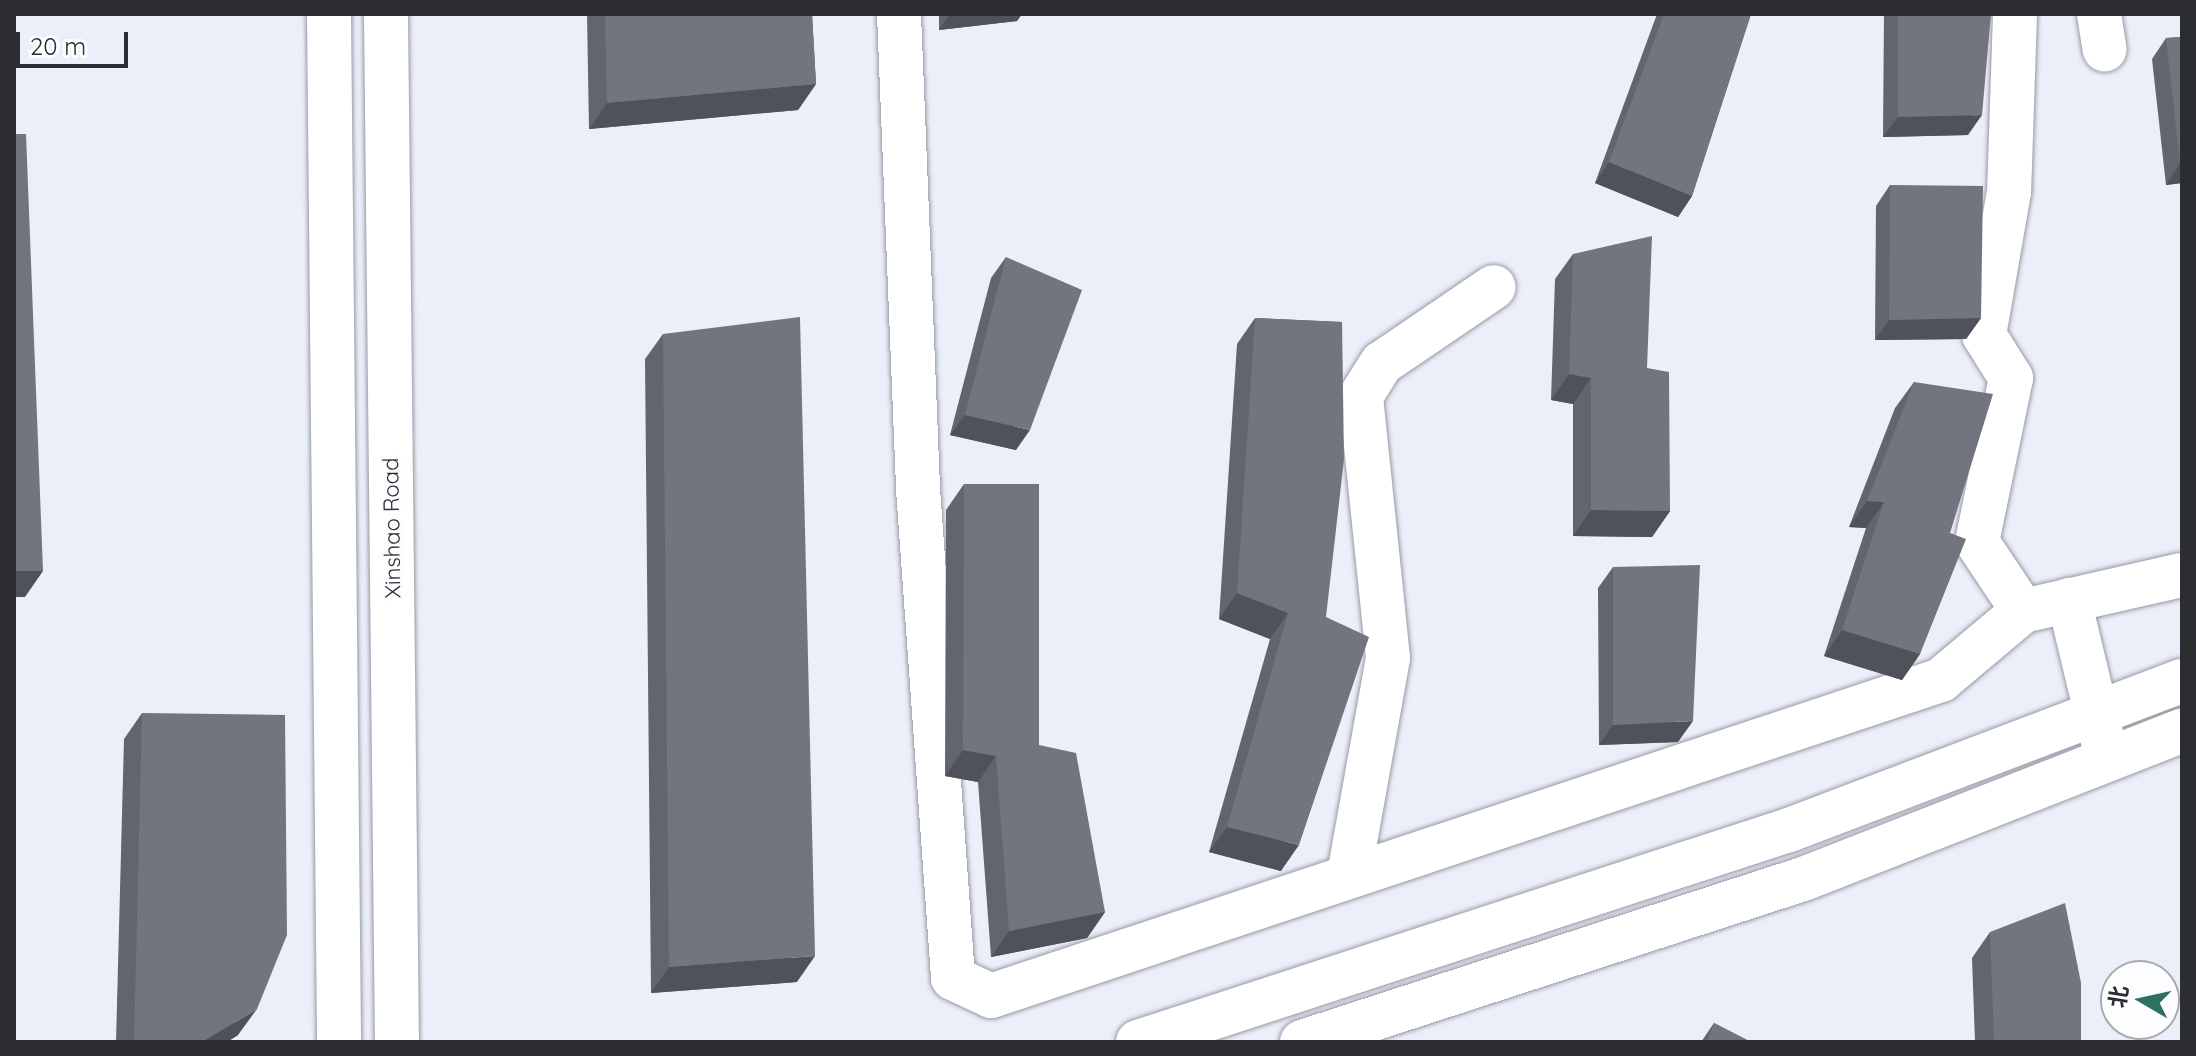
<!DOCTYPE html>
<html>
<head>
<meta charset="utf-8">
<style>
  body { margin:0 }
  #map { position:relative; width:2196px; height:1056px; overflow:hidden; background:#ebeffa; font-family:Quicksand,"Noto Sans SC",sans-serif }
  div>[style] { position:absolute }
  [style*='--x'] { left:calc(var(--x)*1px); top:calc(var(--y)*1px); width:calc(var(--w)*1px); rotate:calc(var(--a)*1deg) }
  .roads { filter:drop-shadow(0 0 2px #979aa4) drop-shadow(0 0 2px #979aa4) }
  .minor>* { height:44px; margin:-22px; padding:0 22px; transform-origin:22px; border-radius:22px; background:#fff }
  .major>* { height:44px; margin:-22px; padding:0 22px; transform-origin:22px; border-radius:22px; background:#fff }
  .wall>* { inset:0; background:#62656d }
  .shaded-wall>* { inset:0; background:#505259 }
  .building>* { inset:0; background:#72757f }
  span { translate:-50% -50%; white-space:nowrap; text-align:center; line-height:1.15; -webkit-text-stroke:8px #fcfdff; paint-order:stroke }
  .street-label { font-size:22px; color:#2c2d31 }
  .frame { position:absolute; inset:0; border:16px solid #2c2d31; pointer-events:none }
  .north { position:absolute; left:2100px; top:960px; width:80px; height:80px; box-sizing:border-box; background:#fcfdff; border:2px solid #a9aaad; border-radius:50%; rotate:279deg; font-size:22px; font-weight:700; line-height:32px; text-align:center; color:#2c2d31 }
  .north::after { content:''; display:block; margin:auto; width:28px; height:36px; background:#2e7163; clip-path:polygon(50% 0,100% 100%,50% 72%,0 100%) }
  .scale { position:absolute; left:16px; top:32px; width:112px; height:36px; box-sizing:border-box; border:4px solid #2c2d31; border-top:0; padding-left:10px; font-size:24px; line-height:28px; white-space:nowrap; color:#2c2d31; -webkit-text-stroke:6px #fcfdff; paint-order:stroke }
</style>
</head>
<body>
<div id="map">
  <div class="roads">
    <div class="minor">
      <i style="--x:899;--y:14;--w:475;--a:87.7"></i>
      <i style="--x:918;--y:489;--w:490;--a:85.9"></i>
      <i style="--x:953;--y:978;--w:42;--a:25.3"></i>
      <i style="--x:991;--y:996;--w:1001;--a:-18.4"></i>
      <i style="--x:1941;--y:680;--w:107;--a:-40.1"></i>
      <i style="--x:2023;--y:611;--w:163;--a:-12.8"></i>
      <i style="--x:2015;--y:14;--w:178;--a:91.9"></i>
      <i style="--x:2009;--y:192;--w:145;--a:99.9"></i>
      <i style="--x:1984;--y:335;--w:51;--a:57.9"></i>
      <i style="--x:2011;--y:378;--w:167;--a:101.7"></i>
      <i style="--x:1977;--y:542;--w:83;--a:56.3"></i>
      <i style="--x:2099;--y:14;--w:36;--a:81"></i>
      <i style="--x:2069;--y:600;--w:146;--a:76.5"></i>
      <i style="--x:1349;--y:875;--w:220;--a:-79.8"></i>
      <i style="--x:1388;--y:658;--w:263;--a:-95.9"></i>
      <i style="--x:1361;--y:396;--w:39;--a:-58"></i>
      <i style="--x:1382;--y:363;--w:135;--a:-34.2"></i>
      <i style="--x:1138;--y:1042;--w:685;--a:-18.04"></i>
      <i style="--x:1789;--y:830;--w:420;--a:-20.8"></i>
      <i style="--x:1302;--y:1042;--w:530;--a:-18.02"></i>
      <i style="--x:1806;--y:878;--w:404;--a:-21.4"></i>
    </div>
    <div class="major">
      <i style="--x:329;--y:14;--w:1028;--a:89.44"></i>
      <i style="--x:386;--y:14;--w:1028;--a:89.39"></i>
    </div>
  </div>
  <div class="wall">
    <i style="clip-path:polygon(587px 14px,812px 14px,816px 84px,798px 110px,589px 129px)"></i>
    <i style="clip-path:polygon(939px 14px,1022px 14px,1017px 21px,939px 30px)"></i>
    <i style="clip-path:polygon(1657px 14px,1751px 14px,1692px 196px,1678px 217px,1595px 183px)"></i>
    <i style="clip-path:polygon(1884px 14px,1991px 14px,1968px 135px,1883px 137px)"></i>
    <i style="clip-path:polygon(2182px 37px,2182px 183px,2166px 185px,2152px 59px,2166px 38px)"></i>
    <i style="clip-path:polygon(1890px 185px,1981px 318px,1966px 339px,1875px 340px,1876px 206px)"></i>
    <i style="clip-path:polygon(1573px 254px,1647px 368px,1670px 511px,1652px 537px,1573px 536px,1573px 404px,1551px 400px,1555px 279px)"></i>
    <i style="clip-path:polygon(1006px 257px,1016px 450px,950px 435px,991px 278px)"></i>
    <i style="clip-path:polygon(1255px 318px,1342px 322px,1281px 871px,1209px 852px,1270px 639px,1219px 619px,1237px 344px)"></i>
    <i style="clip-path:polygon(663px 334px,797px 982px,651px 993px,645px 359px)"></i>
    <i style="clip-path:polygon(1914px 382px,1950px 533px,1920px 654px,1902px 680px,1824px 656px,1866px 528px,1849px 527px,1895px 408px)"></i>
    <i style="clip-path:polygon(964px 484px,1039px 745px,1105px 912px,1087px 938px,991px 957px,978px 782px,945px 776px,946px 510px)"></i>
    <i style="clip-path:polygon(1613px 567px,1678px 742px,1599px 745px,1598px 588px)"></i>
    <i style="clip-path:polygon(142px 713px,238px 1035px,227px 1042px,116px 1042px,124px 739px)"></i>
    <i style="clip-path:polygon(1990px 932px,2081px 1042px,1975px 1042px,1972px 958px)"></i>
    <i style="clip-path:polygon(1714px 1023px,1751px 1042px,1701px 1042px)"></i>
  </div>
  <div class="shaded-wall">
    <i style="clip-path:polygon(961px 14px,1022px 14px,1017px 21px,939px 30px,949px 15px)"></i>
    <i style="clip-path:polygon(816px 84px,798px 110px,589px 129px,607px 103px)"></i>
    <i style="clip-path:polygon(1982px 115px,1968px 135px,1883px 137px,1898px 117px)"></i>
    <i style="clip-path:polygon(1609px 162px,1692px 196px,1678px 217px,1595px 183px)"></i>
    <i style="clip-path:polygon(2180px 164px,2182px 164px,2182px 183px,2166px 185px)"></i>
    <i style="clip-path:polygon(1981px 318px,1966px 339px,1875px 340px,1889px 320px)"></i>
    <i style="clip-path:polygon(1569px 374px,1591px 378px,1573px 404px,1551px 400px)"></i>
    <i style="clip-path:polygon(965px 415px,1030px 430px,1016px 450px,950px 435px)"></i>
    <i style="clip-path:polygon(1867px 501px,1884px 502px,1866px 528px,1849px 527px)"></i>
    <i style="clip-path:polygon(1591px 510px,1670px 511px,1652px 537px,1573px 536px)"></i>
    <i style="clip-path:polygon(14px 571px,43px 571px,25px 597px,14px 597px)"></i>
    <i style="clip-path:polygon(1237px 593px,1288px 613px,1270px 639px,1219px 619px)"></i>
    <i style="clip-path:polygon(1842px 630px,1920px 654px,1902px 680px,1824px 656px)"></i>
    <i style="clip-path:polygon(1693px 721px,1678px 742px,1599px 745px,1613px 725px)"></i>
    <i style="clip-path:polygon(963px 750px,996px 756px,978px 782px,945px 776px)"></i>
    <i style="clip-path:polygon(1227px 827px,1299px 845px,1281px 871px,1209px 852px)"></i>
    <i style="clip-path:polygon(1105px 912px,1087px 938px,991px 957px,1009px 931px)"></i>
    <i style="clip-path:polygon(815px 956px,797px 982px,651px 993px,669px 967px)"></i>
    <i style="clip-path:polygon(257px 1009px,238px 1035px,227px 1042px,202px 1042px)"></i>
  </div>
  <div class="building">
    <i style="clip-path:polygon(605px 14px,812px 14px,816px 84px,607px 103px)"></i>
    <i style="clip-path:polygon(1664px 14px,1751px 14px,1692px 196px,1609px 162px)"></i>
    <i style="clip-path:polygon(1898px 14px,1991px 14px,1982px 115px,1898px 117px)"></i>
    <i style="clip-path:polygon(2182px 37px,2182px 164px,2180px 164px,2166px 38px)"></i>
    <i style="clip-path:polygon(14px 134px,26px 134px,43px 571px,14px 571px)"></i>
    <i style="clip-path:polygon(1890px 185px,1983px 186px,1981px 318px,1889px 320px)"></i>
    <i style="clip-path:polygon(1652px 236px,1647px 368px,1669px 372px,1670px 511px,1591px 510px,1591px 378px,1569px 374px,1573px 254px)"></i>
    <i style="clip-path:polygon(1006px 257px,1082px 290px,1030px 430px,965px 415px)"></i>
    <i style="clip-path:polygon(800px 317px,815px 956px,669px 967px,663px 334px)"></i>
    <i style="clip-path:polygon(1255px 318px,1342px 322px,1344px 459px,1326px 617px,1369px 637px,1299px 845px,1227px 827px,1288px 613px,1237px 593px)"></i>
    <i style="clip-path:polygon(1914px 382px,1993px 394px,1950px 533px,1966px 539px,1920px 654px,1842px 630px,1884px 502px,1867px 501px)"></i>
    <i style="clip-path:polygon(964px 484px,1039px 484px,1039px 745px,1076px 753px,1105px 912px,1009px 931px,996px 756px,963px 750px)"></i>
    <i style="clip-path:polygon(1700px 565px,1693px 721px,1613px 725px,1613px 567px)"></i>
    <i style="clip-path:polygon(142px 713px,285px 715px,287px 935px,257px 1009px,202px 1042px,134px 1042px)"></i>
    <i style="clip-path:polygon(2065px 903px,2081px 983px,2081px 1042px,1994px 1042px,1990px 932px)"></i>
    <i style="clip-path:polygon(1714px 1023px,1751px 1042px,1707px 1042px)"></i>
  </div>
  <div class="street-label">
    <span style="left:392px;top:528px;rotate:-91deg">Xinshao Road</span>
  </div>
  <div class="frame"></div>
  <div class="north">北</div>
  <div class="scale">20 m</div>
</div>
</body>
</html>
